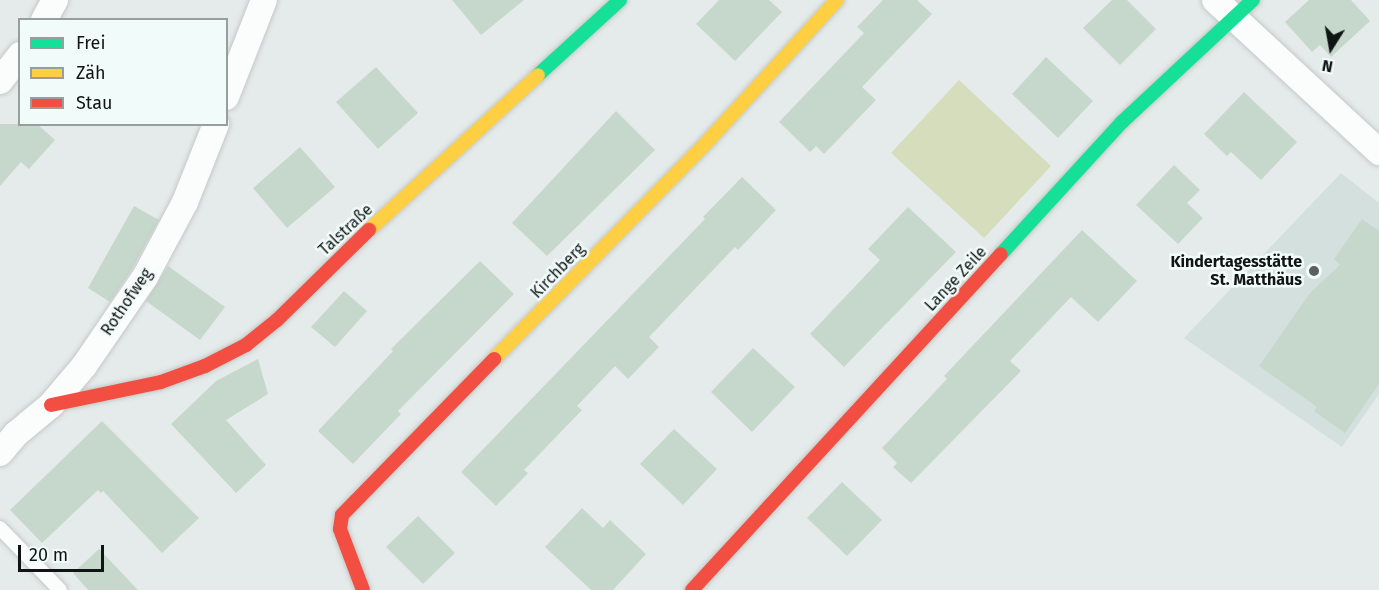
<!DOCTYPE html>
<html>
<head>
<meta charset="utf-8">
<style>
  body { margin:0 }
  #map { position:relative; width:1379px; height:590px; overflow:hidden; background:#e5ebea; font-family:"Fira Sans",sans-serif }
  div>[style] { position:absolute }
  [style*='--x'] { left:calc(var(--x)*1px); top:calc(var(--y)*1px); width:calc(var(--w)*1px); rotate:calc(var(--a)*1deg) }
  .built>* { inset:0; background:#d3e0de }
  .green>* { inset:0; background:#d6ddbd }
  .building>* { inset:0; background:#c6d8cb }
  .roads { filter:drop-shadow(0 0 2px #c4c9c8) drop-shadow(0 0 2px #c4c9c8) }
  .lane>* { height:14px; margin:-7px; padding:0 7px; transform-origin:7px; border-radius:7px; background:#fbfcfc }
  .street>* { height:26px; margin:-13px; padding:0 13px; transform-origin:13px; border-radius:13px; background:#fbfcfc }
  .fast>* { height:14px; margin:-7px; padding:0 7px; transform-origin:7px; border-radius:7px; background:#16e098 }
  .slow>* { height:14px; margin:-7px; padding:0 7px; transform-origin:7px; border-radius:7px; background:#ffcf43 }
  .jam>* { height:14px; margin:-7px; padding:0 7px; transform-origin:7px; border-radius:7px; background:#f24e42 }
  .dots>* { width:16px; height:16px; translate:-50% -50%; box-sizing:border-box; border:3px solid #f1fbf9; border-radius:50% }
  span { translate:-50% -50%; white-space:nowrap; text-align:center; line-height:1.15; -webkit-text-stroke:5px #f1fbf9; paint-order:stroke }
  .street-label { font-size:16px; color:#111414 }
  .poi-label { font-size:16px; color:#111414; font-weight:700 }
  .right { translate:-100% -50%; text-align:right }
  .legend { position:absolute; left:18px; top:18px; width:210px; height:108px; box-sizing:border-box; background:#f1fbf9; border:2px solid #979f9d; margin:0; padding:8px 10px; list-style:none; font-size:18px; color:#111414 }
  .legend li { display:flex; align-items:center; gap:12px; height:30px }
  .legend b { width:30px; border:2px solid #979f9d }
  .north { position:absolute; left:1301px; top:18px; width:60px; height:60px; -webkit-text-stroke:4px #f1fbf9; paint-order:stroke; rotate:191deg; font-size:16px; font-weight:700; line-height:24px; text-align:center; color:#111414 }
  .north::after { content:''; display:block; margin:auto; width:21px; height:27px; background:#111414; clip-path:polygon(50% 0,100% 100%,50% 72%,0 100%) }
  .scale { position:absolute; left:18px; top:545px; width:86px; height:27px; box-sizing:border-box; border:3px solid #111414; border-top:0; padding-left:8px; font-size:18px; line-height:21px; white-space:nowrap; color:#111414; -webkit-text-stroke:4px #f1fbf9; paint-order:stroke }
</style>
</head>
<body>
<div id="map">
  <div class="built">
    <i style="clip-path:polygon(1341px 173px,1379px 203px,1379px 394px,1342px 447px,1184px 338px)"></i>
  </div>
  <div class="green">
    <i style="clip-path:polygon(959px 80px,1051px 166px,984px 238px,891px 153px)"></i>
  </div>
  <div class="building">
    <i style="clip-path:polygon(452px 0,524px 0,481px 35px)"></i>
    <i style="clip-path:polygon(719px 0,769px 0,782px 12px,735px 61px,696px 24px)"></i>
    <i style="clip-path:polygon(883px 0,917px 0,932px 14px,862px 87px,876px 100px,824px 154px,816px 146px,810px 152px,779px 122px,864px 33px,857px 27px)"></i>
    <i style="clip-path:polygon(1112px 0,1127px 0,1156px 29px,1120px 65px,1083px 28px)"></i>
    <i style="clip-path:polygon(1309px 0,1351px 0,1370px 21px,1331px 57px,1320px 45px,1312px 52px,1285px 22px)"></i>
    <i style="clip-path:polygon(1046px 57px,1093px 101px,1058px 138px,1012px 94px)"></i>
    <i style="clip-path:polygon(376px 67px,418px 113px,378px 149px,336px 102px)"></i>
    <i style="clip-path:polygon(1244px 92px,1297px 142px,1261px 180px,1231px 152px,1227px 156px,1204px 134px)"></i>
    <i style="clip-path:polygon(616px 111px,655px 150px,547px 256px,512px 223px)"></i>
    <i style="clip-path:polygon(0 124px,37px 124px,55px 140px,29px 169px,21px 162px,0 186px)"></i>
    <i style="clip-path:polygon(300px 147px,335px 187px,287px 228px,253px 188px)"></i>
    <i style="clip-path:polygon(1174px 165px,1200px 190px,1187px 203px,1203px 218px,1178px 244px,1136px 205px)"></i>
    <i style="clip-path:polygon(742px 177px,776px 210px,738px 250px,735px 247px,649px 337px,659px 347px,628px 379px,615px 366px,577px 406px,582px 410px,524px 470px,528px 473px,496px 506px,461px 472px,705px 219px,703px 217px)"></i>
    <i style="clip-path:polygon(134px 206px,159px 220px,132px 269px,110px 302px,88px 288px)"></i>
    <i style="clip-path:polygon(908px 207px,956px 252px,844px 367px,810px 334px,880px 260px,868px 249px)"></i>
    <i style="clip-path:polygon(1362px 219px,1379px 231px,1379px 384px,1345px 433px,1314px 411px,1317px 407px,1259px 366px,1310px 293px,1340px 265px,1334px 259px)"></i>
    <i style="clip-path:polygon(1082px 230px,1137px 281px,1098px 322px,1071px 297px,1010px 361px,1021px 371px,911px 483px,893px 467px,897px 463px,882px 448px,947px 379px,944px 376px)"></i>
    <i style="clip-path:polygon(480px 261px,514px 294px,398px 411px,401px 414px,353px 464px,318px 431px,393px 351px,391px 349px)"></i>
    <i style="clip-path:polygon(168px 266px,225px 307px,200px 340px,146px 301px)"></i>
    <i style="clip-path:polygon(344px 291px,367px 311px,335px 347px,311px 327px)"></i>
    <i style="clip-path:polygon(753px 348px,795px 387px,752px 432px,711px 392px)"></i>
    <i style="clip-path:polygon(258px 359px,268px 394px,226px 420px,266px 465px,236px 493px,171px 424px,216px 381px)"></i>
    <i style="clip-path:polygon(102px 421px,199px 518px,162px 553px,103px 491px,101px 493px,98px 490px,42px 543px,10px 510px)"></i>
    <i style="clip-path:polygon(674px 429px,717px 469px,683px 505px,640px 464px)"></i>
    <i style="clip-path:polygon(842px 482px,882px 520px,847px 556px,807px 518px)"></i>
    <i style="clip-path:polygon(582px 508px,603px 528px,610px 520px,646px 554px,613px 590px,591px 590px,545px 547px)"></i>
    <i style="clip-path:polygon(418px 516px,455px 553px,423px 584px,386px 547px)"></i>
    <i style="clip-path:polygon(99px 549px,138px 590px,88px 590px,73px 573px)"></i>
  </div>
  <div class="roads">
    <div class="lane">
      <i style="--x:0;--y:528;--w:86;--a:45.9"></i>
    </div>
    <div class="street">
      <i style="--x:1215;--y:0;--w:224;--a:42.8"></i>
      <i style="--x:44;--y:20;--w:23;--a:-61"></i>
      <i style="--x:0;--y:81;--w:33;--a:-52"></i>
      <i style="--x:226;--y:97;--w:104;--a:-68.6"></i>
      <i style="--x:0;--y:453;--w:25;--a:-50"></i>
      <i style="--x:16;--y:434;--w:45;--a:-39.6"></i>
      <i style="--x:51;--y:405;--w:51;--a:-49.8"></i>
      <i style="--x:84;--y:366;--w:108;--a:-55.6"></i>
      <i style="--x:145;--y:277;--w:85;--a:-61.9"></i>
      <i style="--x:185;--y:202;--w:84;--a:-68.3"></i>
    </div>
    <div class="fast">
      <i style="--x:538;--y:75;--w:111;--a:-42.4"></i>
      <i style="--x:1001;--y:254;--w:179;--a:-47.5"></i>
      <i style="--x:1122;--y:122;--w:179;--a:-43"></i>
    </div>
    <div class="slow">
      <i style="--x:369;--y:230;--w:229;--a:-42.5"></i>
      <i style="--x:494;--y:359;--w:303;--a:-45.5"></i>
      <i style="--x:706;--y:143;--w:194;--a:-47.5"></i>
    </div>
    <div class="jam">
      <i style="--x:51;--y:405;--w:112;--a:-11.8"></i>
      <i style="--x:161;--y:382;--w:47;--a:-20"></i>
      <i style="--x:205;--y:366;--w:46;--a:-27.1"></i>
      <i style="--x:246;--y:345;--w:40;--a:-39"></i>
      <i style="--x:277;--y:320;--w:129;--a:-44.4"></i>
      <i style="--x:363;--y:590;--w:65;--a:-110.7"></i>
      <i style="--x:340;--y:529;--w:14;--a:-82"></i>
      <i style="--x:342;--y:515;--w:218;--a:-45.7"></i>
      <i style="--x:692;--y:590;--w:456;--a:-47.4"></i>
    </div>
  </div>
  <div class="dots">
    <i style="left:1314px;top:271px;background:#5b5f5f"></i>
  </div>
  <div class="street-label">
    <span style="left:346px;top:230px;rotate:-43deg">Talstraße</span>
    <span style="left:558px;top:271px;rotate:-46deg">Kirchberg</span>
    <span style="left:956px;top:279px;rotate:-47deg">Lange Zeile</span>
    <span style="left:127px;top:302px;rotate:-56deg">Rothofweg</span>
  </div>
  <div class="poi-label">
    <span class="right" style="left:1302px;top:271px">Kindertagesstätte<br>St. Matthäus</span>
  </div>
  <ul class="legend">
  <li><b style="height:8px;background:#16e098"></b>Frei</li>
  <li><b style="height:8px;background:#ffcf43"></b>Zäh</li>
  <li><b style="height:8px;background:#f24e42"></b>Stau</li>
  </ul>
  <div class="north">N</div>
  <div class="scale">20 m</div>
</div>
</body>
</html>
